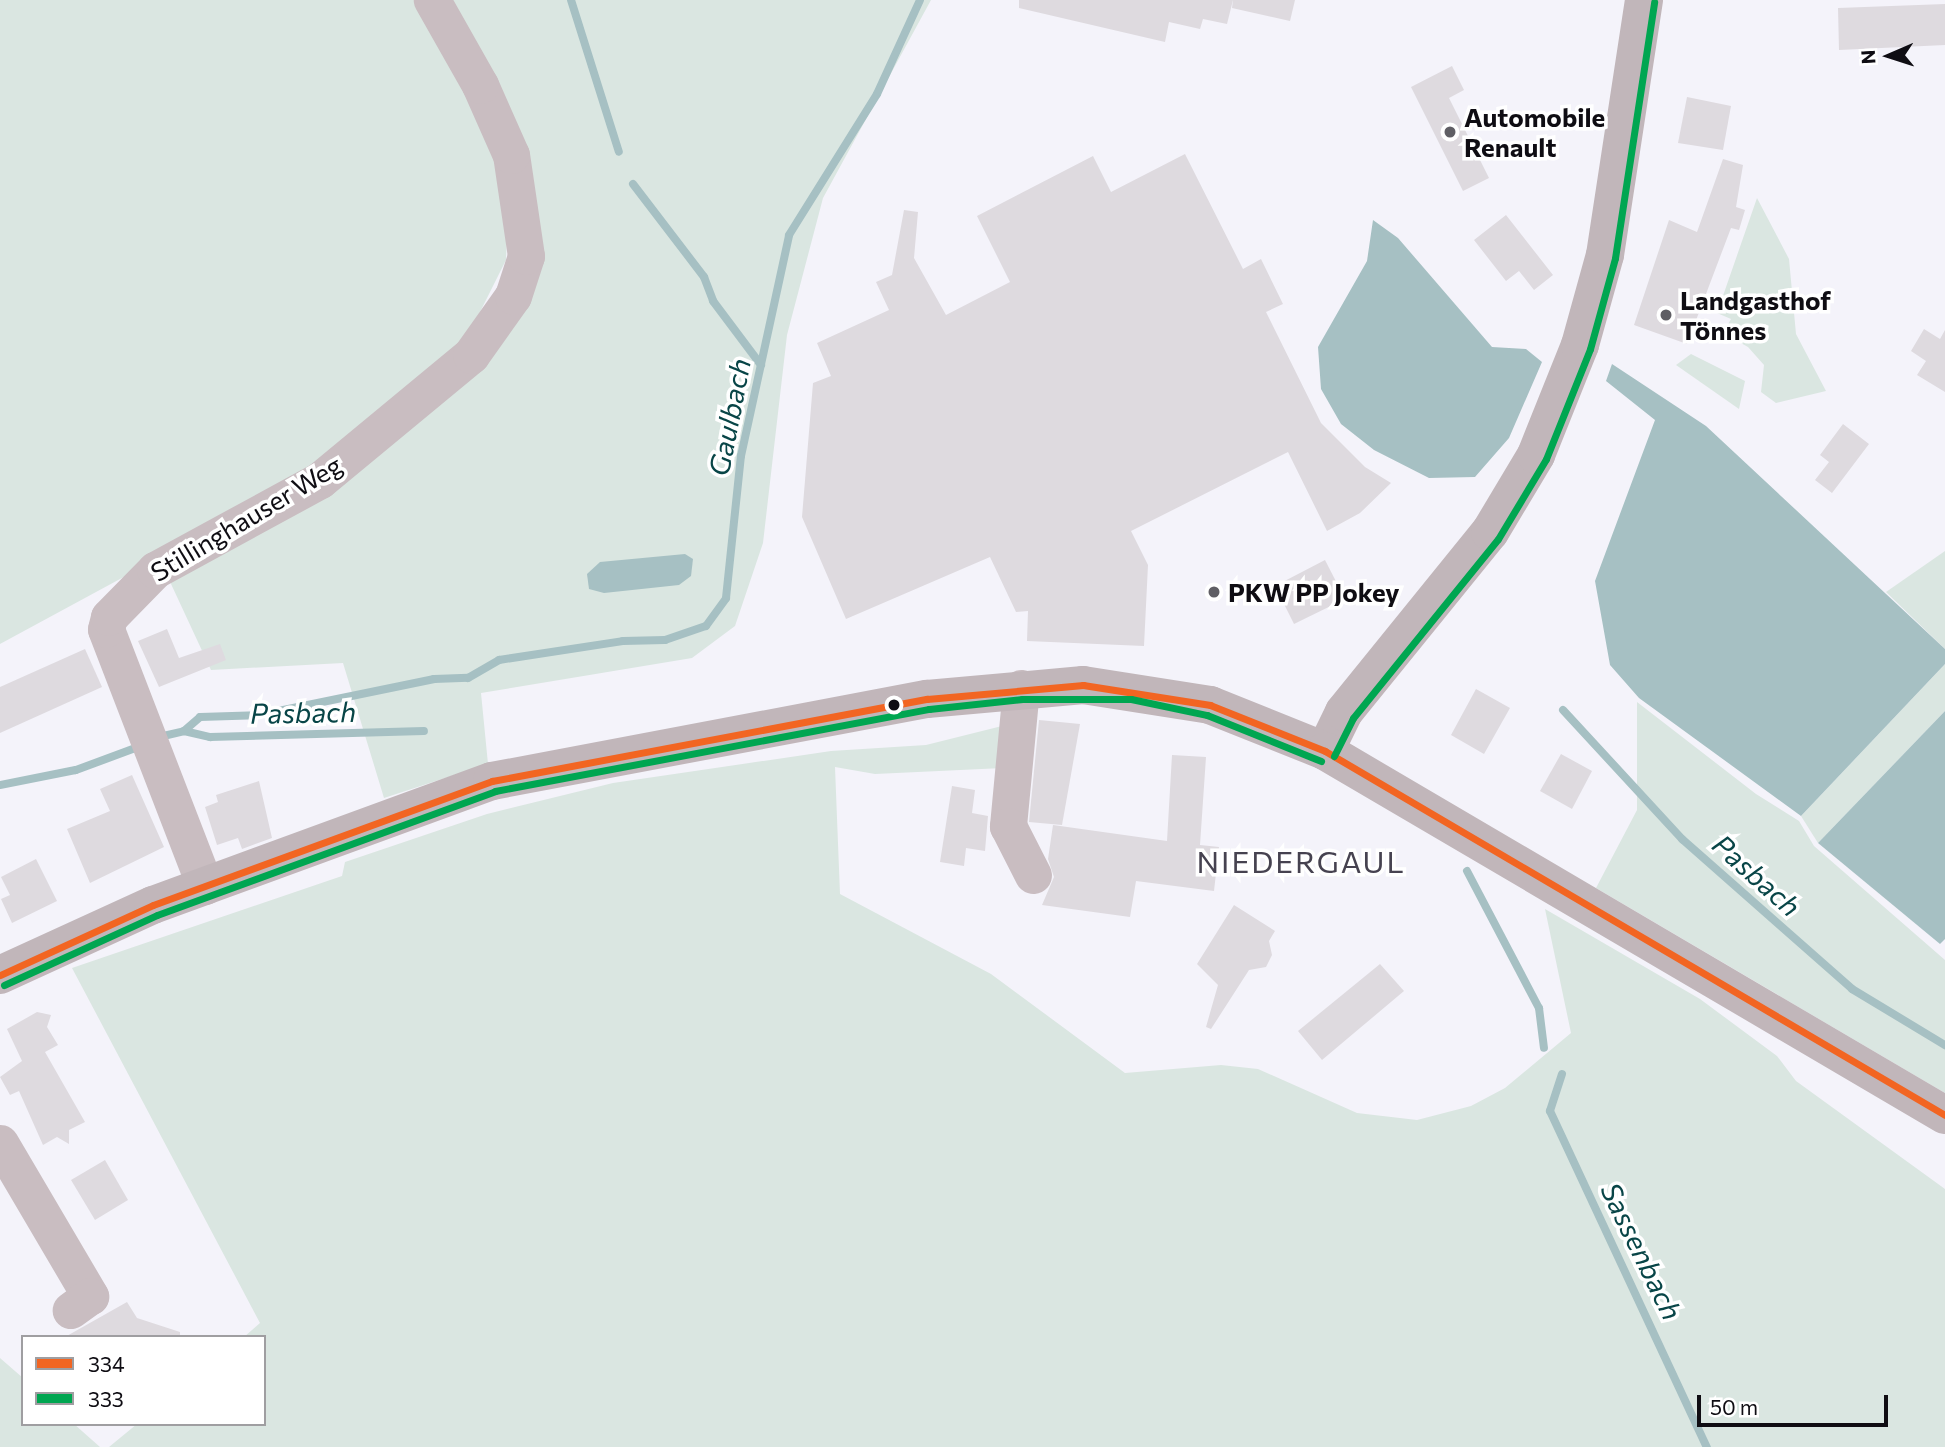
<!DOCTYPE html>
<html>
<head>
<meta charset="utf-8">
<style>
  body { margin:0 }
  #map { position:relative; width:1945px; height:1447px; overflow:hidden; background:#f4f3fa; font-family:Commissioner,sans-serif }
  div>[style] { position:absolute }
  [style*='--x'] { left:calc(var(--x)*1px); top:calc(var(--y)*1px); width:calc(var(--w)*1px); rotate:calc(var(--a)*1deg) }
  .green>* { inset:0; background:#dae6e1 }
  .water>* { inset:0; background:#a6c0c3 }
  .stream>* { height:8px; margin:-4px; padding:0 4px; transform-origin:4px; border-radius:4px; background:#a6c0c3 }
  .building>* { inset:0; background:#dedadf }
  .minor>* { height:37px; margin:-18.5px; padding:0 18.5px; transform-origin:18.5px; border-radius:18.5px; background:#c9bdc1 }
  .major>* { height:38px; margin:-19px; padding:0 19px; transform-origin:19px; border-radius:19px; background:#c1b6ba }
  .bus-1>* { height:7px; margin:-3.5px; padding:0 3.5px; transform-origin:3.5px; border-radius:3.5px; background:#f26522 }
  .bus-2>* { height:7px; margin:-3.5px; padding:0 3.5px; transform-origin:3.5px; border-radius:3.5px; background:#00a651 }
  .dots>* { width:19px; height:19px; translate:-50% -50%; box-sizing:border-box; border:4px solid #fff; border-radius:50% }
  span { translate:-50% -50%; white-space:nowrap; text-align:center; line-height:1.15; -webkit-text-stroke:7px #fff; paint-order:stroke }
  .poi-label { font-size:26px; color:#0f0d13; font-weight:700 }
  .left { translate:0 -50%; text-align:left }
  .street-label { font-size:26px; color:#0f0d13 }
  .water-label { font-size:28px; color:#084547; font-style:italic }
  .quarter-label { font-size:30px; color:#464250; letter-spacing:2px }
  .legend { position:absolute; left:21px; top:1335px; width:245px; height:91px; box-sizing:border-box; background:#fff; border:2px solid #9f9ea1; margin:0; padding:9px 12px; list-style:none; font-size:21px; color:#0f0d13 }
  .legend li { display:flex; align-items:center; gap:14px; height:35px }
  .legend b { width:35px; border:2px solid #9f9ea1 }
  .north { position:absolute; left:1854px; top:21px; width:70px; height:70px; -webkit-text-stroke:5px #fff; paint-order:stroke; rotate:267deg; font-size:19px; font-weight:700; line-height:28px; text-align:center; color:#0f0d13 }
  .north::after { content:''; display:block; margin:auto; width:24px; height:32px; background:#0f0d13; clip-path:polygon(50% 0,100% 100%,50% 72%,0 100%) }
  .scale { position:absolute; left:1697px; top:1395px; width:191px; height:32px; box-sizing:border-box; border:4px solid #0f0d13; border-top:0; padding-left:9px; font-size:21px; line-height:24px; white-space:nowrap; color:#0f0d13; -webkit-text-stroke:5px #fff; paint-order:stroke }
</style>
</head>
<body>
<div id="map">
  <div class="green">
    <i style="clip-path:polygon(0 0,415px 0,510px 161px,506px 260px,471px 330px,511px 273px,515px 158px,422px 0,931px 0,823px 198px,787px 335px,763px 543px,735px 626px,692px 658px,481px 693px,488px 764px,384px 798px,343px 663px,211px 670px,165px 571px,277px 494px,0 644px)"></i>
    <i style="clip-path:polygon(1757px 198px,1789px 259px,1796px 334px,1826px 391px,1776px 403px,1761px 392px,1764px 365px,1748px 347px,1723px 333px,1731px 319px,1717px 313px)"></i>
    <i style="clip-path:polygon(1691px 354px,1745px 381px,1739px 409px,1676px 365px)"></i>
    <i style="clip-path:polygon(1945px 551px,1945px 649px,1886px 592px)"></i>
    <i style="clip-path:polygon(1945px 664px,1945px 711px,1818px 843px,1801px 816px)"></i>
    <i style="clip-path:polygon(1637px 702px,1756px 794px,1799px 821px,1814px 846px,1945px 960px,1945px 1093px,1596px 888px,1637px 810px)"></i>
    <i style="clip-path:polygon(1010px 724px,1003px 768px,875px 774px,835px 767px,840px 894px,991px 974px,1125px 1073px,1221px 1065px,1258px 1069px,1357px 1113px,1417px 1120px,1471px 1106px,1505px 1088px,1571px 1033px,1545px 909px,1700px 999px,1777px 1056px,1796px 1081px,1945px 1189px,1945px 1447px,109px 1447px,137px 1424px,264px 1424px,264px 1337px,244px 1337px,260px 1323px,72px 968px,342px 876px,345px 862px,487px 814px,613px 783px,831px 751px,926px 745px)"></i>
    <i style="clip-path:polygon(0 1358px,23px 1378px,23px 1424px,74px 1424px,100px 1447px,0 1447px)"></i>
  </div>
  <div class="water">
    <i style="clip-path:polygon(1373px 220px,1398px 238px,1492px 347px,1526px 349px,1542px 362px,1509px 438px,1475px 477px,1429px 478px,1374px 450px,1341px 424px,1321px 389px,1318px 347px,1367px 261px)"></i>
    <i style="clip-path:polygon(1612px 364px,1706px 426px,1945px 649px,1945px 664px,1801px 816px,1639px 698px,1610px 665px,1595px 581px,1655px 420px,1606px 381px)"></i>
    <i style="clip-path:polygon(685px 554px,693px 559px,691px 576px,679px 585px,604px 593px,589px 589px,587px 574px,600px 562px)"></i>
    <i style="clip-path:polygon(1945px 711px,1945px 939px,1940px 944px,1818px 843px)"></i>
  </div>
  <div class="stream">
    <i style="--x:571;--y:0;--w:159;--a:72.5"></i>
    <i style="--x:633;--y:184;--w:117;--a:52.6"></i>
    <i style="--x:704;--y:277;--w:26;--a:69"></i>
    <i style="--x:713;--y:301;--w:80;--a:53.1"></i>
    <i style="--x:1563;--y:710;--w:176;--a:47.3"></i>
    <i style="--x:1682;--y:839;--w:227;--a:41.4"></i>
    <i style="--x:1852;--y:989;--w:109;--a:31.1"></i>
    <i style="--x:184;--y:731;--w:27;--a:13"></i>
    <i style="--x:210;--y:737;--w:214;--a:-1.6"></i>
    <i style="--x:159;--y:737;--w:26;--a:-13"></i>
    <i style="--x:184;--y:731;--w:21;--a:-41"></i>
    <i style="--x:200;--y:717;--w:59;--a:-1.9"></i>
    <i style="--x:259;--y:715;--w:179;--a:-11.6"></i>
    <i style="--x:434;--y:679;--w:34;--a:-2"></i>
    <i style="--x:468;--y:678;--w:36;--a:-30"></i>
    <i style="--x:499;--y:660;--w:125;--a:-8.7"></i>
    <i style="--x:623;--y:641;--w:42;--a:-1.4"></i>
    <i style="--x:665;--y:640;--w:43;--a:-18.9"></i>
    <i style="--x:706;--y:626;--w:34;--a:-54"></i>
    <i style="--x:726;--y:598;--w:143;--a:-84"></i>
    <i style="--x:741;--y:456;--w:226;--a:-77.7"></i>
    <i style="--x:789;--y:235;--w:166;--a:-58"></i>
    <i style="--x:877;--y:94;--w:103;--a:-65.4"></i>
    <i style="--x:0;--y:785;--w:77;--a:-11.2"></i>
    <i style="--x:76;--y:770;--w:69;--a:-20.3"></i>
    <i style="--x:1467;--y:871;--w:155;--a:62.3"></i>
    <i style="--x:1539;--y:1008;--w:40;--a:82.9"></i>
    <i style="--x:1562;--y:1074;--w:39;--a:108"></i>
    <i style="--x:1550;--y:1111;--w:371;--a:65"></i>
  </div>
  <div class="building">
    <i style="clip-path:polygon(1019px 0,1233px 0,1227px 24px,1203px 19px,1200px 29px,1169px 22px,1165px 42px,1019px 8px)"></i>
    <i style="clip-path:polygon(1233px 0,1295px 0,1290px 21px,1232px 8px)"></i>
    <i style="clip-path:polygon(1945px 4px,1945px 45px,1839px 50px,1838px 8px)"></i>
    <i style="clip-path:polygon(1452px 66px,1464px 90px,1449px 98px,1489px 178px,1463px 191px,1411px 87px)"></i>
    <i style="clip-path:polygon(1687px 97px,1731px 106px,1723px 150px,1678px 143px)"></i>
    <i style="clip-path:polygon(1185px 154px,1243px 269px,1261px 259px,1283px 304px,1266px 312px,1321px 423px,1365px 467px,1391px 483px,1360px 513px,1327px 531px,1288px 452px,1131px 531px,1148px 565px,1144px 646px,1027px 641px,1028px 611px,1016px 612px,990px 557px,846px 619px,802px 517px,813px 383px,831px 376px,817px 343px,889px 310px,876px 282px,892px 275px,904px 210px,918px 212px,914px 258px,946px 315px,1010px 282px,977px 216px,1093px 156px,1111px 192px)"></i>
    <i style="clip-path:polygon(1723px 159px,1743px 165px,1736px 207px,1745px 210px,1739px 230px,1731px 228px,1687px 344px,1634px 325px,1669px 220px,1697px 232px)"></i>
    <i style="clip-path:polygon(1506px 215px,1553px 275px,1534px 290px,1519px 271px,1506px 281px,1474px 240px)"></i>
    <i style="clip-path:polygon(1924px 329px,1940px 339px,1945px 330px,1945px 392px,1917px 375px,1926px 361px,1911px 351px)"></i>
    <i style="clip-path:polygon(1843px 424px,1869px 444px,1832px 493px,1815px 480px,1829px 462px,1820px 455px)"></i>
    <i style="clip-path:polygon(1325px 560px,1345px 599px,1294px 624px,1275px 586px)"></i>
    <i style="clip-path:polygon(167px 629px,179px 658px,220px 644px,226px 660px,159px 687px,138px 641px)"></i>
    <i style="clip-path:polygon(85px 649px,102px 687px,0 733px,0 687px)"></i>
    <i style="clip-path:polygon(1476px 689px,1510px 708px,1484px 754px,1451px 735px)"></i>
    <i style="clip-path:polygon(1039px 720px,1080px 724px,1062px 825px,1029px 822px)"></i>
    <i style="clip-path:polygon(1561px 754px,1592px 771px,1572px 809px,1540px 791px)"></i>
    <i style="clip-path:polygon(1172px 755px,1206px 757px,1200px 845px,1219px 847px,1214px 891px,1136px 881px,1130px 917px,1042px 905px,1054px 877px,1048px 859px,1053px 825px,1167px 841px)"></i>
    <i style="clip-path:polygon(132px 775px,164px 847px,90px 883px,67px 829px,110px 811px,100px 789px)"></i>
    <i style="clip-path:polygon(259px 781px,272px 838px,242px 849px,238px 838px,217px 845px,205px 807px,218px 802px,216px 795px)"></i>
    <i style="clip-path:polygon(952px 786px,975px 790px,972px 813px,988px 816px,985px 851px,966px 848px,964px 866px,940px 862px)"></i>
    <i style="clip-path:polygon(36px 859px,57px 901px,12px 923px,1px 899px,10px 895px,1px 877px)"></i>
    <i style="clip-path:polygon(1234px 905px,1275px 931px,1269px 941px,1272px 955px,1266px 967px,1249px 970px,1211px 1029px,1206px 1027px,1218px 985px,1197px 964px)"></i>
    <i style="clip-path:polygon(1380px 964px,1404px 991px,1322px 1060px,1298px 1031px)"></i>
    <i style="clip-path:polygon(37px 1012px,51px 1015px,47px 1027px,58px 1045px,45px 1052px,85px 1122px,69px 1130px,69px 1144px,57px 1137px,43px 1145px,19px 1091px,10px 1095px,0 1077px,22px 1061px,7px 1029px)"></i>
    <i style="clip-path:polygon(105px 1160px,128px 1200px,95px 1220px,71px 1180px)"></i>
    <i style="clip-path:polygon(127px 1302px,137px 1318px,180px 1332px,180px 1337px,65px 1337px)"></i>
  </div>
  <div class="minor">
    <i style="--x:1021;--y:688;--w:139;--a:95.4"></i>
    <i style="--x:1008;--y:826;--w:55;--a:63"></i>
    <i style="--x:205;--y:886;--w:275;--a:-111.1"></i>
    <i style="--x:106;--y:629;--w:12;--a:-76"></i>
    <i style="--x:109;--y:617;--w:66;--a:-45.6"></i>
    <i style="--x:155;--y:570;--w:188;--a:-28.6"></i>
    <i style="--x:320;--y:480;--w:196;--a:-39.6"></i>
    <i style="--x:471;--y:355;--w:72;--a:-54.6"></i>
    <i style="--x:513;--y:296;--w:42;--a:-72"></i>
    <i style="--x:526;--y:256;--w:102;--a:-98.4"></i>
    <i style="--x:511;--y:155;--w:77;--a:-113.9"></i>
    <i style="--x:480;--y:85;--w:98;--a:-119.5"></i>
    <i style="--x:0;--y:1143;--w:178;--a:59.5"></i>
    <i style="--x:90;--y:1296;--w:24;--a:144"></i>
  </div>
  <div class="major">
    <i style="--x:1325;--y:751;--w:43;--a:-64"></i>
    <i style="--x:1344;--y:712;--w:232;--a:-51"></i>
    <i style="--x:1490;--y:532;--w:90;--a:-59.1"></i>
    <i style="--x:1536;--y:455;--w:118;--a:-68.2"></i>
    <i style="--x:1580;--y:345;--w:93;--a:-74.5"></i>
    <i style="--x:1605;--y:255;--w:258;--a:-81.3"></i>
    <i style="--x:0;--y:975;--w:168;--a:-24.6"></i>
    <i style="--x:153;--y:905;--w:361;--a:-20.1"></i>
    <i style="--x:492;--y:781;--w:443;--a:-10.7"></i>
    <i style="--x:927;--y:699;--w:157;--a:-5.1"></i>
    <i style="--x:1083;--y:685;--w:129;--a:8.9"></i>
    <i style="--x:1210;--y:705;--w:124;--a:21.8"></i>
    <i style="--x:1325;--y:751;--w:719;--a:30.42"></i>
  </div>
  <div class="bus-1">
    <i style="--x:0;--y:975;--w:168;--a:-24.6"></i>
    <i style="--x:153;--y:905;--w:361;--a:-20.1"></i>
    <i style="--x:492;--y:781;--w:443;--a:-10.7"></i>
    <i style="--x:927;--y:699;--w:157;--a:-5.1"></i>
    <i style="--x:1083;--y:685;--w:129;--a:8.9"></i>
    <i style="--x:1210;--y:705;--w:124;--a:21.8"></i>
    <i style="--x:1325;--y:751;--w:719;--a:30.42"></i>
  </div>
  <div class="bus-2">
    <i style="--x:1334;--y:756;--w:42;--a:-63.4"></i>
    <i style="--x:1353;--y:718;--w:230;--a:-51"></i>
    <i style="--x:1498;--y:539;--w:93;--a:-59"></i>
    <i style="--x:1546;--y:459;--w:118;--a:-68.2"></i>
    <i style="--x:1590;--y:349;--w:94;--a:-74.6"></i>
    <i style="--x:1615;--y:258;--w:259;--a:-81.3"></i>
    <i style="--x:4;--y:985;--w:168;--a:-24.6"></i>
    <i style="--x:157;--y:915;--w:360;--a:-20.1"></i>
    <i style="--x:495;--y:791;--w:442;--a:-10.7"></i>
    <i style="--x:929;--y:709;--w:94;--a:-6.1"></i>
    <i style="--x:1022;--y:699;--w:109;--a:0"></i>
    <i style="--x:1131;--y:699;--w:78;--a:11.9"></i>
    <i style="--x:1207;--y:715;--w:123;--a:22"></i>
  </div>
  <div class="dots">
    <i style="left:1450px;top:132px;background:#5f5e64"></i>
    <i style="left:1666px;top:315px;background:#5f5e64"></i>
    <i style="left:1214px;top:592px;background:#5f5e64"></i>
    <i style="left:894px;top:705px;background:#0f0d13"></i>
  </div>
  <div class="poi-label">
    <span class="left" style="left:1464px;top:132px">Automobile<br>Renault</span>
    <span class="left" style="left:1680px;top:315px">Landgasthof<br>Tönnes</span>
    <span class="left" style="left:1228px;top:592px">PKW PP Jokey</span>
  </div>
  <div class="street-label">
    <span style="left:246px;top:518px;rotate:-31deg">Stillinghauser Weg</span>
  </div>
  <div class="water-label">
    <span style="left:729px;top:417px;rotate:-79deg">Gaulbach</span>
    <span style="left:303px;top:712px;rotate:-1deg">Pasbach</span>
    <span style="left:1757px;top:875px;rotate:42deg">Pasbach</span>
    <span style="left:1642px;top:1251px;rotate:64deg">Sassenbach</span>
  </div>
  <div class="quarter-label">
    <span style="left:1301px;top:861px">NIEDERGAUL</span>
  </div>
  <ul class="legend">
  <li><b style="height:9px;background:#f26522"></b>334</li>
  <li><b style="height:9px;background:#00a651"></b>333</li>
  </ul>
  <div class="north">N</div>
  <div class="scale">50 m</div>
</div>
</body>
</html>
